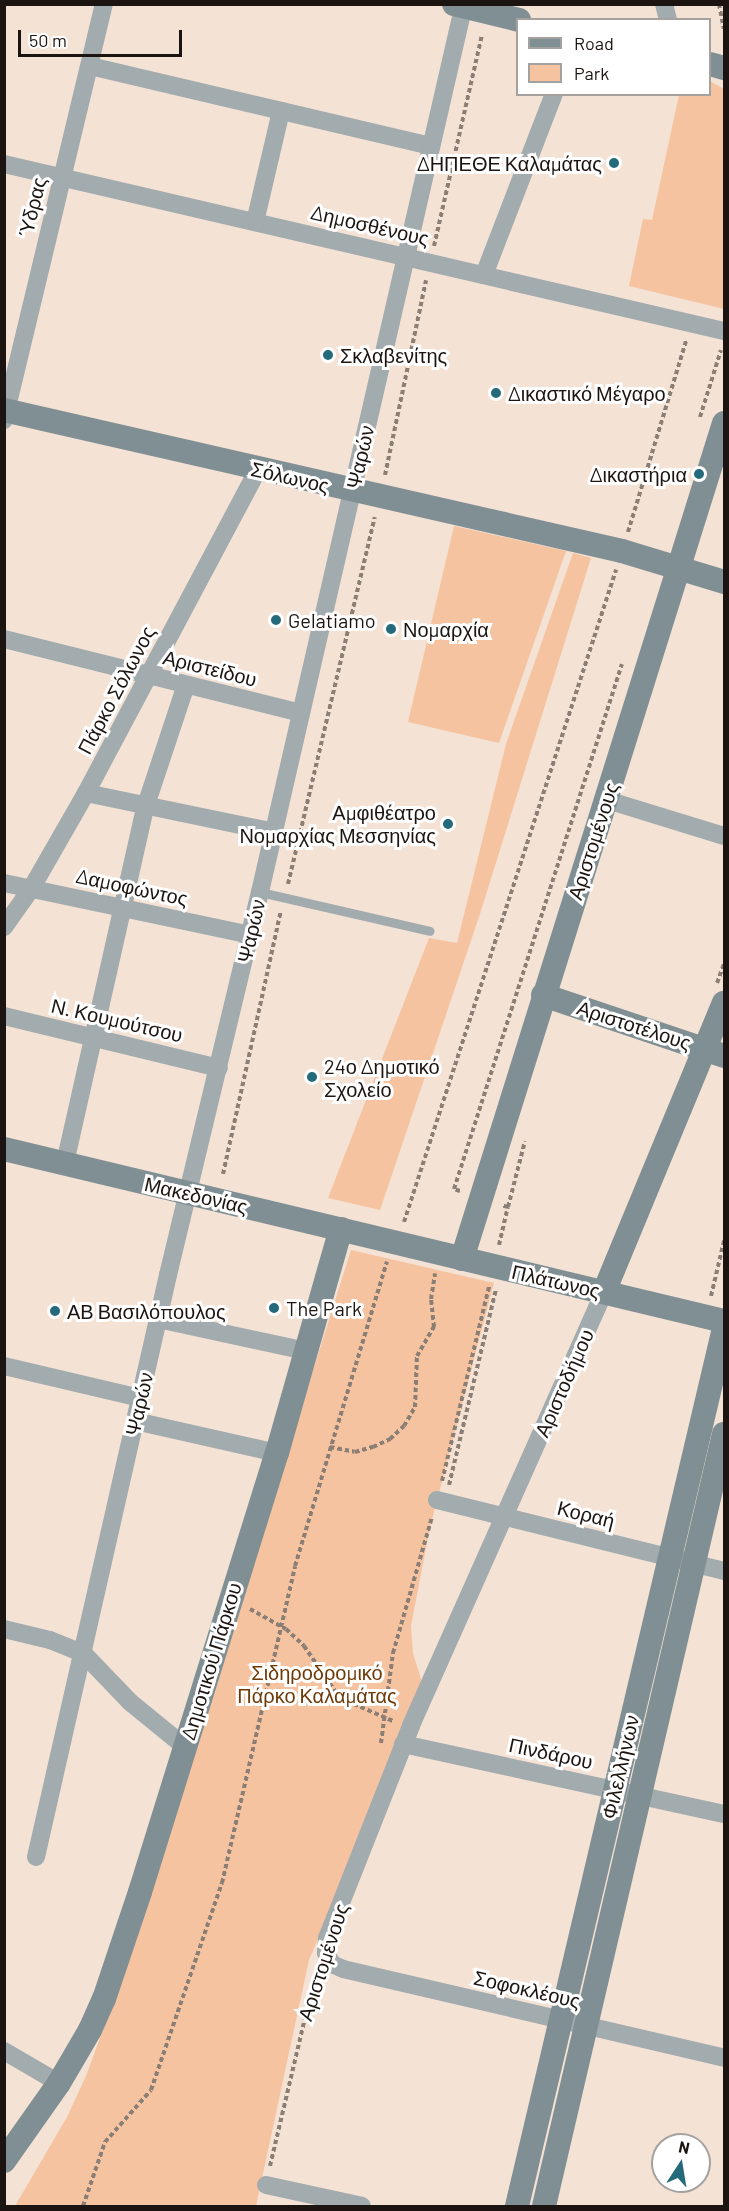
<!DOCTYPE html>
<html>
<head>
<meta charset="utf-8">
<style>
  body { margin:0 }
  #map { position:relative; width:729px; height:2211px; overflow:hidden; background:#f4e2d5; font-family:Barlow,sans-serif }
  div>[style] { position:absolute }
  [style*='--x'] { left:calc(var(--x)*1px); top:calc(var(--y)*1px); width:calc(var(--w)*1px); rotate:calc(var(--a)*1deg) }
  .green>* { inset:0; background:#f5c3a0 }
  .path>* { height:4px; margin-top:-2px; transform-origin:0; background:repeating-linear-gradient(90deg,#8b7e75 0 4.5px,transparent 0 7.5px) }
  .lane>* { height:9px; margin:-4.5px; padding:0 4.5px; transform-origin:4.5px; border-radius:4.5px; background:#a2abae }
  .street>* { height:18px; margin:-9px; padding:0 9px; transform-origin:9px; border-radius:9px; background:#a2abae }
  .secondary>* { height:24px; margin:-12px; padding:0 12px; transform-origin:12px; border-radius:12px; background:#808f93 }
  .dots>* { width:16px; height:16px; translate:-50% -50%; box-sizing:border-box; border:3px solid #fff; border-radius:50% }
  span { translate:-50% -50%; white-space:nowrap; text-align:center; line-height:1.15; -webkit-text-stroke:6px #fff; paint-order:stroke }
  .poi-label { font-size:20px; color:#1b1410 }
  .right { translate:-100% -50%; text-align:right }
  .left { translate:0 -50%; text-align:left }
  .street-label { font-size:20px; color:#1b1410 }
  .park-label { font-size:20px; color:#6d3906 }
  .frame { position:absolute; inset:0; border:6px solid #1b1410; pointer-events:none }
  .legend { position:absolute; left:516px; top:18px; width:195px; height:78px; box-sizing:border-box; background:#fff; border:2px solid #a4a19f; margin:0; padding:8px 10px; list-style:none; font-size:18px; color:#1b1410 }
  .legend li { display:flex; align-items:center; gap:12px; height:30px }
  .legend b { width:30px; border:2px solid #a4a19f }
  .north { position:absolute; left:651px; top:2133px; width:60px; height:60px; box-sizing:border-box; background:#fff; border:2px solid #a4a19f; border-radius:50%; rotate:12deg; font-size:16px; font-weight:700; line-height:24px; text-align:center; color:#1b1410 }
  .north::after { content:''; display:block; margin:auto; width:21px; height:27px; background:#256a7a; clip-path:polygon(50% 0,100% 100%,50% 72%,0 100%) }
  .scale { position:absolute; left:18px; top:30px; width:164px; height:27px; box-sizing:border-box; border:3px solid #1b1410; border-top:0; padding-left:8px; font-size:18px; line-height:21px; white-space:nowrap; color:#1b1410; -webkit-text-stroke:4px #fff; paint-order:stroke }
</style>
</head>
<body>
<div id="map">
  <div class="green">
    <i style="clip-path:polygon(710px 81px,724px 89px,724px 309px,629px 286px,643px 219px,652px 220px,679px 95px,710px 94px)"></i>
    <i style="clip-path:polygon(454px 526px,566px 551px,499px 743px,408px 722px)"></i>
    <i style="clip-path:polygon(573px 553px,591px 558px,479px 917px,380px 1210px,328px 1198px,429px 938px,457px 943px,506px 744px)"></i>
    <i style="clip-path:polygon(351px 1250px,494px 1283px,430px 1527px,411px 1626px,413px 1653px,424px 1689px,309px 1960px,256px 2206px,15px 2206px,67px 2117px,86px 2076px,118px 1989px)"></i>
  </div>
  <div class="path">
    <i style="--x:719;--y:4;--w:25;--a:79"></i>
    <i style="--x:434;--y:246;--w:217;--a:-77.2"></i>
    <i style="--x:700;--y:417;--w:70;--a:-72.6"></i>
    <i style="--x:385;--y:475;--w:199;--a:-78.1"></i>
    <i style="--x:628;--y:532;--w:200;--a:-73.1"></i>
    <i style="--x:288;--y:884;--w:377;--a:-76.7"></i>
    <i style="--x:717;--y:983;--w:20;--a:-70"></i>
    <i style="--x:223;--y:1174;--w:269;--a:-77.6"></i>
    <i style="--x:460;--y:1191;--w:6;--a:-162"></i>
    <i style="--x:454;--y:1189;--w:551;--a:-72.26"></i>
    <i style="--x:508;--y:1207;--w:68;--a:-75.6"></i>
    <i style="--x:404;--y:1222;--w:686;--a:-71.99"></i>
    <i style="--x:499;--y:1245;--w:39;--a:-77"></i>
    <i style="--x:508;--y:1207;--w:7;--a:-164"></i>
    <i style="--x:711;--y:1296;--w:57;--a:-76.7"></i>
    <i style="--x:330;--y:1447;--w:25;--a:11"></i>
    <i style="--x:355;--y:1452;--w:19;--a:-16"></i>
    <i style="--x:373;--y:1447;--w:19;--a:-25"></i>
    <i style="--x:390;--y:1439;--w:19;--a:-43"></i>
    <i style="--x:404;--y:1426;--w:22;--a:-60"></i>
    <i style="--x:415;--y:1407;--w:51;--a:-87.8"></i>
    <i style="--x:417;--y:1356;--w:34;--a:-60"></i>
    <i style="--x:434;--y:1327;--w:28;--a:-96"></i>
    <i style="--x:431;--y:1299;--w:26;--a:-81"></i>
    <i style="--x:442;--y:1481;--w:200;--a:-76.4"></i>
    <i style="--x:449;--y:1485;--w:202;--a:-76.5"></i>
    <i style="--x:250;--y:1609;--w:41;--a:29.1"></i>
    <i style="--x:286;--y:1629;--w:25;--a:43"></i>
    <i style="--x:304;--y:1646;--w:63;--a:55.3"></i>
    <i style="--x:340;--y:1698;--w:58;--a:23.5"></i>
    <i style="--x:381;--y:1743;--w:91;--a:-82.4"></i>
    <i style="--x:393;--y:1653;--w:141;--a:-74"></i>
    <i style="--x:270;--y:2166;--w:199;--a:-76.7"></i>
    <i style="--x:83;--y:2206;--w:68;--a:-71"></i>
    <i style="--x:105;--y:2142;--w:69;--a:-48.5"></i>
    <i style="--x:151;--y:2090;--w:219;--a:-71.1"></i>
    <i style="--x:222;--y:1883;--w:325;--a:-77"></i>
    <i style="--x:295;--y:1566;--w:318;--a:-73.2"></i>
  </div>
  <div class="lane">
    <i style="--x:260;--y:892;--w:174;--a:12.9"></i>
  </div>
  <div class="street">
    <i style="--x:664;--y:4;--w:16;--a:76"></i>
    <i style="--x:90;--y:66;--w:349;--a:13.2"></i>
    <i style="--x:4;--y:164;--w:739;--a:13.06"></i>
    <i style="--x:255;--y:222;--w:114;--a:-76.8"></i>
    <i style="--x:484;--y:275;--w:194;--a:-68.9"></i>
    <i style="--x:4;--y:420;--w:428;--a:-76.5"></i>
    <i style="--x:4;--y:639;--w:305;--a:14"></i>
    <i style="--x:86;--y:793;--w:192;--a:11.7"></i>
    <i style="--x:607;--y:800;--w:122;--a:17.1"></i>
    <i style="--x:4;--y:883;--w:251;--a:11.9"></i>
    <i style="--x:4;--y:927;--w:47;--a:-54.6"></i>
    <i style="--x:31;--y:889;--w:111;--a:-60.2"></i>
    <i style="--x:86;--y:793;--w:366;--a:-62"></i>
    <i style="--x:4;--y:1016;--w:221;--a:13.6"></i>
    <i style="--x:65;--y:1163;--w:367;--a:-77.3"></i>
    <i style="--x:146;--y:805;--w:126;--a:-71.6"></i>
    <i style="--x:604;--y:1292;--w:475;--a:114"></i>
    <i style="--x:411;--y:1726;--w:228;--a:111.6"></i>
    <i style="--x:327;--y:1938;--w:15;--a:94"></i>
    <i style="--x:326;--y:1953;--w:13;--a:61"></i>
    <i style="--x:332;--y:1964;--w:12;--a:24"></i>
    <i style="--x:343;--y:1969;--w:391;--a:13.1"></i>
    <i style="--x:158;--y:1319;--w:151;--a:12.2"></i>
    <i style="--x:4;--y:1366;--w:140;--a:13.2"></i>
    <i style="--x:135;--y:1421;--w:146;--a:12.7"></i>
    <i style="--x:437;--y:1500;--w:296;--a:13.9"></i>
    <i style="--x:4;--y:1629;--w:47;--a:13.4"></i>
    <i style="--x:50;--y:1640;--w:35;--a:22"></i>
    <i style="--x:83;--y:1653;--w:68;--a:46.2"></i>
    <i style="--x:130;--y:1702;--w:70;--a:39.2"></i>
    <i style="--x:403;--y:1744;--w:329;--a:12.3"></i>
    <i style="--x:36;--y:1857;--w:597;--a:-77.22"></i>
    <i style="--x:168;--y:1275;--w:394;--a:-76.5"></i>
    <i style="--x:260;--y:892;--w:911;--a:-77.06"></i>
    <i style="--x:4;--y:2051;--w:64;--a:30.2"></i>
    <i style="--x:266;--y:2185;--w:98;--a:12.3"></i>
  </div>
  <div class="secondary">
    <i style="--x:454;--y:4;--w:67;--a:13.8"></i>
    <i style="--x:710;--y:64;--w:15;--a:16"></i>
    <i style="--x:4;--y:410;--w:634;--a:12.85"></i>
    <i style="--x:622;--y:551;--w:107;--a:16.9"></i>
    <i style="--x:543;--y:995;--w:191;--a:18.6"></i>
    <i style="--x:4;--y:1149;--w:740;--a:13.44"></i>
    <i style="--x:462;--y:1259;--w:876;--a:-72.6"></i>
    <i style="--x:604;--y:1292;--w:313;--a:-67.5"></i>
    <i style="--x:4;--y:2161;--w:95;--a:-54.8"></i>
    <i style="--x:59;--y:2083;--w:61;--a:-59.7"></i>
    <i style="--x:90;--y:2030;--w:34;--a:-66"></i>
    <i style="--x:104;--y:1999;--w:113;--a:-71.4"></i>
    <i style="--x:140;--y:1892;--w:460;--a:-72.7"></i>
    <i style="--x:277;--y:1453;--w:233;--a:-74.1"></i>
    <i style="--x:517;--y:2206;--w:902;--a:-76.73"></i>
    <i style="--x:544;--y:2206;--w:793;--a:-76.88"></i>
  </div>
  <div class="dots">
    <i style="left:614px;top:163px;background:#256a7a"></i>
    <i style="left:328px;top:355px;background:#256a7a"></i>
    <i style="left:496px;top:393px;background:#256a7a"></i>
    <i style="left:699px;top:474px;background:#256a7a"></i>
    <i style="left:276px;top:620px;background:#256a7a"></i>
    <i style="left:391px;top:629px;background:#256a7a"></i>
    <i style="left:448px;top:824px;background:#256a7a"></i>
    <i style="left:312px;top:1077px;background:#256a7a"></i>
    <i style="left:274px;top:1308px;background:#256a7a"></i>
    <i style="left:55px;top:1311px;background:#256a7a"></i>
  </div>
  <div class="poi-label">
    <span class="right" style="left:602px;top:163px">ΔΗΠΕΘΕ Καλαμάτας</span>
    <span class="left" style="left:340px;top:355px">Σκλαβενίτης</span>
    <span class="left" style="left:508px;top:393px">Δικαστικό Μέγαρο</span>
    <span class="right" style="left:687px;top:474px">Δικαστήρια</span>
    <span class="left" style="left:288px;top:620px">Gelatiamo</span>
    <span class="left" style="left:403px;top:629px">Νομαρχία</span>
    <span class="right" style="left:436px;top:824px">Αμφιθέατρο<br>Νομαρχίας Μεσσηνίας</span>
    <span class="left" style="left:324px;top:1078px">24ο Δημοτικό<br>Σχολείο</span>
    <span class="left" style="left:286px;top:1308px">The Park</span>
    <span class="left" style="left:67px;top:1311px">ΑΒ Βασιλόπουλος</span>
  </div>
  <div class="street-label">
    <span style="left:32px;top:207px;rotate:-76deg">Ύδρας</span>
    <span style="left:370px;top:225px;rotate:13deg">Δημοσθένους</span>
    <span style="left:360px;top:457px;rotate:-77deg">Ψαρών</span>
    <span style="left:290px;top:477px;rotate:13deg">Σόλωνος</span>
    <span style="left:210px;top:668px;rotate:14deg">Αριστείδου</span>
    <span style="left:116px;top:690px;rotate:-62deg">Πάρκο Σόλωνος</span>
    <span style="left:593px;top:841px;rotate:-72deg">Αριστομένους</span>
    <span style="left:132px;top:887px;rotate:12deg">Δαμοφώντος</span>
    <span style="left:251px;top:931px;rotate:-77deg">Ψαρών</span>
    <span style="left:117px;top:1020px;rotate:13deg">Ν. Κουμούτσου</span>
    <span style="left:634px;top:1025px;rotate:18deg">Αριστοτέλους</span>
    <span style="left:196px;top:1195px;rotate:13deg">Μακεδονίας</span>
    <span style="left:556px;top:1281px;rotate:13deg">Πλάτωνος</span>
    <span style="left:564px;top:1383px;rotate:-66deg">Αριστοδήμου</span>
    <span style="left:139px;top:1404px;rotate:-77deg">Ψαρών</span>
    <span style="left:586px;top:1514px;rotate:14deg">Κοραή</span>
    <span style="left:211px;top:1661px;rotate:-73deg">Δημοτικού Πάρκου</span>
    <span style="left:551px;top:1753px;rotate:12deg">Πινδάρου</span>
    <span style="left:620px;top:1767px;rotate:-77deg">Φιλελλήνων</span>
    <span style="left:323px;top:1962px;rotate:-72deg">Αριστομένους</span>
    <span style="left:527px;top:1989px;rotate:13deg">Σοφοκλέους</span>
  </div>
  <div class="park-label">
    <span style="left:317px;top:1684px">Σιδηροδρομικό<br>Πάρκο Καλαμάτας</span>
  </div>
  <div class="frame"></div>
  <ul class="legend">
  <li><b style="height:8px;background:#808f93"></b>Road</li>
  <li><b style="height:16px;background:#f5c3a0"></b>Park</li>
  </ul>
  <div class="north">N</div>
  <div class="scale">50 m</div>
</div>
</body>
</html>
